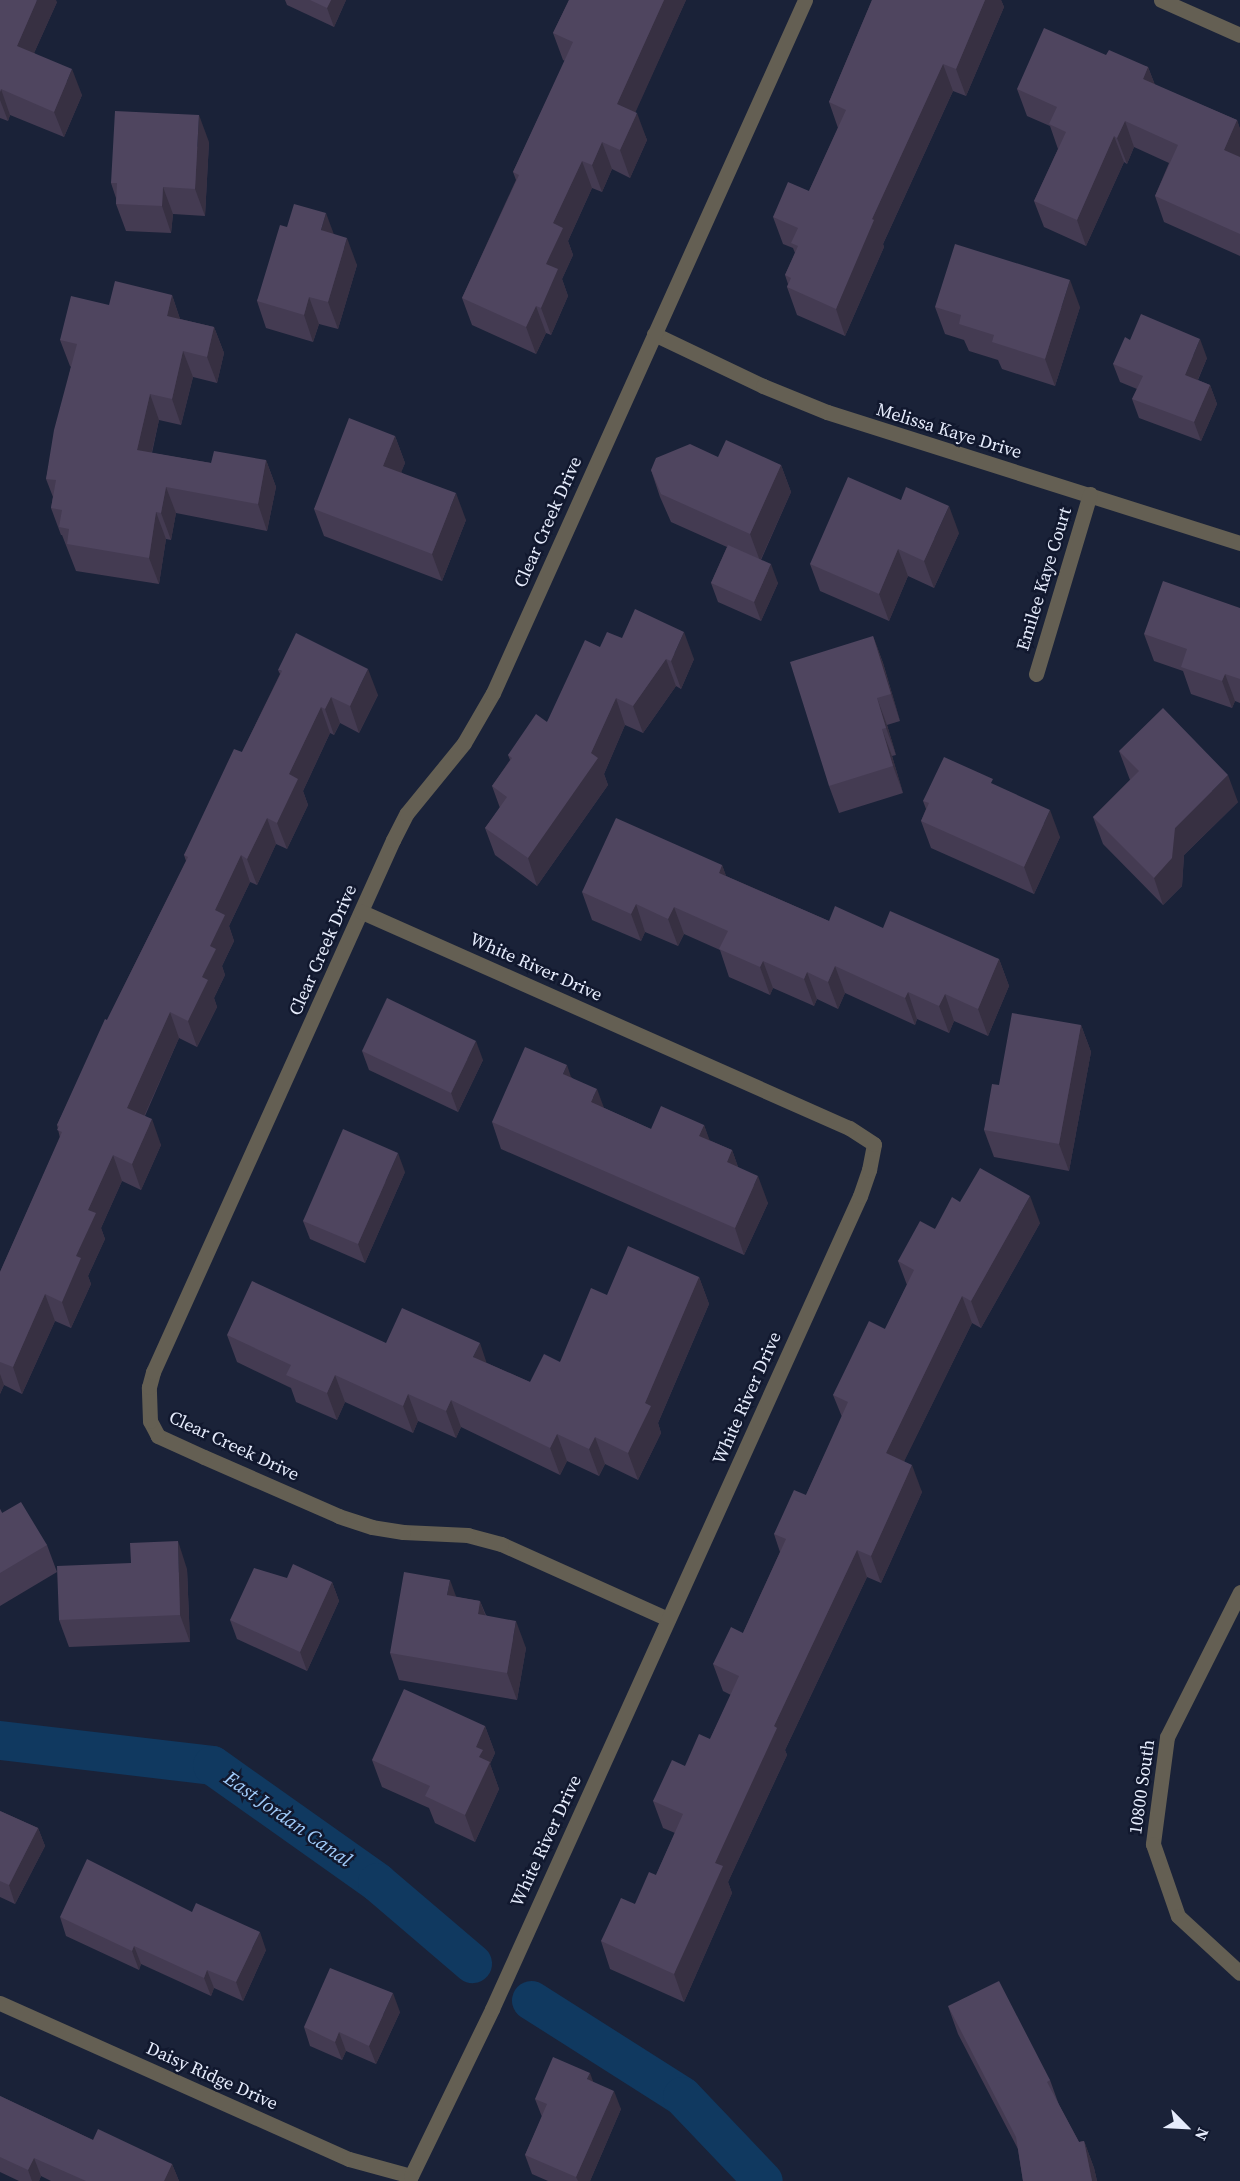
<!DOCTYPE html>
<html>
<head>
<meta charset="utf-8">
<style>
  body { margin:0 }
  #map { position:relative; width:1240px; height:2181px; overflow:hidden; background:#1a2238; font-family:"Source Serif 4",serif }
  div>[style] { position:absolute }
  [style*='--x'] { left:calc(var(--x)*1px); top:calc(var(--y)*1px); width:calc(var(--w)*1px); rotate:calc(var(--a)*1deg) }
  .canal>* { height:39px; margin:-19.5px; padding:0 19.5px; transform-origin:19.5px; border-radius:19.5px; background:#103960 }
  .lane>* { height:15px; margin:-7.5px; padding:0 7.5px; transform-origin:7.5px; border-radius:7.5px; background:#645f53 }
  .street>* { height:15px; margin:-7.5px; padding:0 7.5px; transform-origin:7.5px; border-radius:7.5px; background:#645f53 }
  .wall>* { inset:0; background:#443b52 }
  .shaded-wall>* { inset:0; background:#373042 }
  .building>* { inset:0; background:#4f455f }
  span { translate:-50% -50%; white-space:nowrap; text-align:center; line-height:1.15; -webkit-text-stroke:5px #11182e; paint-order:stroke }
  .street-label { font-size:18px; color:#e6ecfc }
  .water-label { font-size:20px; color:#a1cbfa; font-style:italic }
  .north { position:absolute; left:1156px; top:2097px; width:60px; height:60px; -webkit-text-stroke:4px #11182e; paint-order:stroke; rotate:114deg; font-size:16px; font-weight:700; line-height:24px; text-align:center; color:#e6ecfc }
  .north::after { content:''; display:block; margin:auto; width:21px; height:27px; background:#e6ecfc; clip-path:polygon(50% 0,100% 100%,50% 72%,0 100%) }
</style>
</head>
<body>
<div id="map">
  <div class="canal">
    <i style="--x:0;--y:1740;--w:213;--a:6.7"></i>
    <i style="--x:212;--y:1765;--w:202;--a:35.3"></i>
    <i style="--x:377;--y:1882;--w:125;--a:40.5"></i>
    <i style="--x:531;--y:2000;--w:179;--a:32.4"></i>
    <i style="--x:682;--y:2096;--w:117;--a:46.4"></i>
  </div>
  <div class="lane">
    <i style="--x:1240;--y:1592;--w:162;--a:116.7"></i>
    <i style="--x:1167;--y:1737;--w:108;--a:97.5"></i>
    <i style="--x:1153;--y:1844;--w:76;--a:70.9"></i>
    <i style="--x:1178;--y:1916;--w:84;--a:42.6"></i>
  </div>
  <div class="street">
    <i style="--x:1161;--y:0;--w:86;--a:23.9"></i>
    <i style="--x:654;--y:334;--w:121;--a:25.5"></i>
    <i style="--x:763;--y:386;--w:69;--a:22.1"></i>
    <i style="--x:827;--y:412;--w:433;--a:17.6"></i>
    <i style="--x:1036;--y:674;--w:188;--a:-73.3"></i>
    <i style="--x:668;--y:1619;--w:183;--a:-155.8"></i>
    <i style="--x:501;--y:1544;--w:34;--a:-165"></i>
    <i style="--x:468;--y:1535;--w:65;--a:-177.4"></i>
    <i style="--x:403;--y:1532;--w:31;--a:-171"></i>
    <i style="--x:372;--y:1527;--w:35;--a:-162"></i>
    <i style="--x:339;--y:1516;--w:147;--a:-156.4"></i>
    <i style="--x:204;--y:1457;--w:51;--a:-155.5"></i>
    <i style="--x:158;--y:1436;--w:17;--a:-118"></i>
    <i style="--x:150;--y:1421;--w:34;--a:-92"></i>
    <i style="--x:149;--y:1387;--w:16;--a:-75"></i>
    <i style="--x:153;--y:1372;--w:584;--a:-65.72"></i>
    <i style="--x:393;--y:840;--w:30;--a:-63"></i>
    <i style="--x:407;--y:813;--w:90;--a:-50.8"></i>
    <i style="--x:464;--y:743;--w:58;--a:-59.9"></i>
    <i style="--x:493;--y:693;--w:760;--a:-65.76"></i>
    <i style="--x:0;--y:2003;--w:382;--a:24.1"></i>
    <i style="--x:349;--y:2159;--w:64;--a:15.3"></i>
    <i style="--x:411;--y:2176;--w:186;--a:-64.1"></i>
    <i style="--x:492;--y:2009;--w:892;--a:-65.65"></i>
    <i style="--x:860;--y:1196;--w:28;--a:-71"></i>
    <i style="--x:869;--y:1170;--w:26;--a:-79"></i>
    <i style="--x:874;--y:1144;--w:30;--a:-147"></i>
    <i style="--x:849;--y:1128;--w:533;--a:-156.08"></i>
  </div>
  <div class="wall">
    <i style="clip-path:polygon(0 0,57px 2px,34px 53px,82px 95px,64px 137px,10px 115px,8px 121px,0 118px)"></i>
    <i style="clip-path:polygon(285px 0,346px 0,334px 27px,287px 5px)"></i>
    <i style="clip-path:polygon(569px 0,686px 0,635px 112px,647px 140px,630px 178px,612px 169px,602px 192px,592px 188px,568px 241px,573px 255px,562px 279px,568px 296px,551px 335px,546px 333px,536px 354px,472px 325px,462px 298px,516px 180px,513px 172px,565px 61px,563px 60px,553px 33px)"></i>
    <i style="clip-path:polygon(872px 0,1001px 0,1004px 7px,966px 96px,953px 91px,883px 244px,884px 247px,845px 336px,797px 315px,787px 287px,788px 284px,785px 275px,795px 253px,793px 248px,783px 244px,773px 217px,809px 191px,838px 128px,829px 102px)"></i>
    <i style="clip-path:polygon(1106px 55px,1148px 67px,1155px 85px,1237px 120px,1240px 129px,1240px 256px,1164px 222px,1155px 196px,1169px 163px,1134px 147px,1127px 164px,1124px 162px,1086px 246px,1044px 227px,1034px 201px,1058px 149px,1050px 126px,1027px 116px,1017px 89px)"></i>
    <i style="clip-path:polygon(209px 142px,205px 216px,173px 214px,171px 233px,126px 231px,116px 204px,116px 198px,111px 183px)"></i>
    <i style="clip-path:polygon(287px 227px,334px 234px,357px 265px,338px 329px,319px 324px,313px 342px,266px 328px,257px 301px)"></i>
    <i style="clip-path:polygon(172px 295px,180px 319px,214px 327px,224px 353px,217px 383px,193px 377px,181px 425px,159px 420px,152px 453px,211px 463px,266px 460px,276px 487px,267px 531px,176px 513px,171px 540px,166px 539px,159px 584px,76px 571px,62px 535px,61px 535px,51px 508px,53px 497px,46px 479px,71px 367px,70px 366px,60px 340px,109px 305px)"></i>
    <i style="clip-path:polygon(935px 307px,1080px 307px,1055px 386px,1002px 369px,998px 360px,969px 351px,964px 340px,945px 334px)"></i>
    <i style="clip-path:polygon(1130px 340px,1207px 358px,1198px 380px,1210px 385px,1217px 404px,1201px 441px,1139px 418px,1132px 399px,1137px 389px,1120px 382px,1113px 364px)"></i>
    <i style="clip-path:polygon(395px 436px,405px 463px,401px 472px,466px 520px,442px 581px,324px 536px,314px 509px)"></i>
    <i style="clip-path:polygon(718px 457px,781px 465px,791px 492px,761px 560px,778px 583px,761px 621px,718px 602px,711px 583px,727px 547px,671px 522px,660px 497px,651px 470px)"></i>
    <i style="clip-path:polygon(959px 533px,934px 588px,908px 576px,889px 621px,820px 591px,810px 564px)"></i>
    <i style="clip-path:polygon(1240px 608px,1240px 703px,1235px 701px,1232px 708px,1191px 694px,1183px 671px,1154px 661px,1144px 634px)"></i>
    <i style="clip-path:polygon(873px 636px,883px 663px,900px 721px,887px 725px,896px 755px,892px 756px,903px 793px,839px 813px,829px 786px)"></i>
    <i style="clip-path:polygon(622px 638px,694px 659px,681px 689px,676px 686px,643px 733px,625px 725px,604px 774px,608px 785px,537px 886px,495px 855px,485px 828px,500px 808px,492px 786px,510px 760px,508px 755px,547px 722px,600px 647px)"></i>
    <i style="clip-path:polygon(278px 670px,378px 695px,359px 733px,340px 723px,334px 735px,330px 733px,303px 791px,308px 805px,287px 849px,276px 844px,257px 885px,250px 882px,229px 926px,234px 941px,222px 966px,225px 975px,214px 998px,217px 1007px,197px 1047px,179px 1038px,145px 1116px,161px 1145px,141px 1190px,122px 1181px,101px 1228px,105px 1239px,88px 1276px,91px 1284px,71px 1328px,55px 1321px,22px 1394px,4px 1385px,0 1394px,0 1272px,60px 1138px,57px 1125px,107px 1020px,186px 861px,184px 855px,242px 752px,280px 674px)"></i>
    <i style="clip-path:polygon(1119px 751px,1238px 802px,1184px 855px,1182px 886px,1163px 905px,1103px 844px,1093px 817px,1130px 780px)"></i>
    <i style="clip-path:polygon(995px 785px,1060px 837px,1034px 894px,931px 848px,921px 821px,926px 809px,923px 801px)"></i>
    <i style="clip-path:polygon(722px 865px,726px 876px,829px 921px,883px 928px,999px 959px,1009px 986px,988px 1036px,954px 1021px,949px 1033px,917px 1019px,915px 1025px,845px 993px,838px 1009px,817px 999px,814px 1006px,773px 988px,770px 995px,729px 977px,720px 950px,684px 934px,678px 946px,645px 932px,641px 941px,592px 920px,582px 892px)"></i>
    <i style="clip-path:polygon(1081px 1025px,1091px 1052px,1069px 1171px,994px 1157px,984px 1130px,999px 1085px)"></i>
    <i style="clip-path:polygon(362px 1051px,483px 1060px,458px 1112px,369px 1070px)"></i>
    <i style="clip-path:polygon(571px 1077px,604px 1108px,651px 1129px,704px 1125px,709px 1140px,732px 1150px,738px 1167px,768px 1203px,744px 1255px,501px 1149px,492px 1122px)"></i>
    <i style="clip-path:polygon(405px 1172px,365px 1263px,310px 1239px,303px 1221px)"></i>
    <i style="clip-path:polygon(960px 1202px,1040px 1223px,981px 1328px,972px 1323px,904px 1461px,922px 1492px,881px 1583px,867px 1577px,785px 1750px,787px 1755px,728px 1882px,732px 1893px,684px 2002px,610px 1969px,601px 1941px,635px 1904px,656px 1875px,675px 1833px,663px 1828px,653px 1801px,710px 1739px,731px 1695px,723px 1691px,713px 1664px,743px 1633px,780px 1552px,774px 1534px,806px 1495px,842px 1417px,833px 1395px,885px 1329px,907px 1285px,898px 1261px,935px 1229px)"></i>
    <i style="clip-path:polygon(699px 1277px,709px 1304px,658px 1423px,661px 1433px,638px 1480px,605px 1464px,599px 1476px,567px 1461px,560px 1475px,461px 1427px,456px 1438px,418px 1421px,413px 1433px,345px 1402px,337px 1420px,296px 1402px,291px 1388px,237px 1362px,227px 1335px,386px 1343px,487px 1363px,530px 1382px,560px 1362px,607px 1295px)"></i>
    <i style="clip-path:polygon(0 1509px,2px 1513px,47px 1545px,57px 1572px,0 1606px)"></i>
    <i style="clip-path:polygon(187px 1569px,190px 1642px,69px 1647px,59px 1620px)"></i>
    <i style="clip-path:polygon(287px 1578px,332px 1582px,339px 1601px,307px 1671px,237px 1639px,230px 1620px)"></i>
    <i style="clip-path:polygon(456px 1597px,480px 1601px,486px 1615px,526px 1648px,517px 1700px,399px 1680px,390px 1653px)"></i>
    <i style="clip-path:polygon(485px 1726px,495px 1753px,490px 1764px,499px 1789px,475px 1842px,435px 1823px,429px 1808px,382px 1787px,372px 1760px)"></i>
    <i style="clip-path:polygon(0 1811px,38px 1828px,45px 1846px,15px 1904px,0 1897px)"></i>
    <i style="clip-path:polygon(60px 1917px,266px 1950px,243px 2001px,214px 1988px,211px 1996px,141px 1964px,139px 1970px,66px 1936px)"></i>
    <i style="clip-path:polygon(948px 2006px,1050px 2080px,1059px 2105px,1079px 2142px,1084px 2141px,1094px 2168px,1097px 2181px,1023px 2181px,1018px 2149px,958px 2034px)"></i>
    <i style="clip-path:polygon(400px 2012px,376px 2064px,346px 2051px,342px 2060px,310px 2046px,304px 2027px)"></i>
    <i style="clip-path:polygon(593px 2082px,621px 2109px,590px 2181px,548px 2181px,532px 2174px,525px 2155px,542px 2117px,535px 2099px)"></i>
    <i style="clip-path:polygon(0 2096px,93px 2140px,172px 2164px,179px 2181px,51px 2181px,41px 2176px,39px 2181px,19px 2181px,0 2172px)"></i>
  </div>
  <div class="shaded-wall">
    <i style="clip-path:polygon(37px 0,56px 0,57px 2px,26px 71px,17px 46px)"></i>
    <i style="clip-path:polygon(331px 0,346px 0,334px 27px,327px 8px)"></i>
    <i style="clip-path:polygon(664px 0,686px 0,627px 131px,617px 104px)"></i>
    <i style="clip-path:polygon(985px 0,1001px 0,1004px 7px,966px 96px,956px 69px)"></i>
    <i style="clip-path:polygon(943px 64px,953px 91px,883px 244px,884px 247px,845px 336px,836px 309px,872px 219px)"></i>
    <i style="clip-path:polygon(1148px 67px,1158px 93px,1143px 79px)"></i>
    <i style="clip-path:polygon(72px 69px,82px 95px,64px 137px,54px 112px)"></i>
    <i style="clip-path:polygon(1px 89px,10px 115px,8px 121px,0 100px,0 92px)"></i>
    <i style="clip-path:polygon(637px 113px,647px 140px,630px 178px,620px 150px)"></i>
    <i style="clip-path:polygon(199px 115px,209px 142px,205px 216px,195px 189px)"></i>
    <i style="clip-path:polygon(1237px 120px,1240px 129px,1240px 161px,1224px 150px)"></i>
    <i style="clip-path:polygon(1125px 121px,1134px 147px,1127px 164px,1117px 138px)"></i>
    <i style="clip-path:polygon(1114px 136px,1124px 162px,1086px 246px,1077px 220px)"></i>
    <i style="clip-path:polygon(602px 142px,612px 169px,602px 192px,592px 165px)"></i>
    <i style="clip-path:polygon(582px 161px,592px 188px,568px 241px,573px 255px,562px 279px,568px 296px,551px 335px,541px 308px,546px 264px,553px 223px)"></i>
    <i style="clip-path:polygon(163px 187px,173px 214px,171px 233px,162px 206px)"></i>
    <i style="clip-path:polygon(326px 213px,336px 240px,321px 230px)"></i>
    <i style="clip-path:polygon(347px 238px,357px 265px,338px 329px,328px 302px)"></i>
    <i style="clip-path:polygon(1070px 280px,1080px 307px,1055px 386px,1045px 359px)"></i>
    <i style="clip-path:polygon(172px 295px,181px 322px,167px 316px)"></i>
    <i style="clip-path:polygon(309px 297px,319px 324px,313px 342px,304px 315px)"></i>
    <i style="clip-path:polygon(536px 306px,546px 333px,536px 354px,526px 327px)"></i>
    <i style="clip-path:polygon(214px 327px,224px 353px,217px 383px,207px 357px)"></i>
    <i style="clip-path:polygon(1200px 339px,1207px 358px,1192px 393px,1185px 375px)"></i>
    <i style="clip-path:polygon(183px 351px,193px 377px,181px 425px,172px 399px)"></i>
    <i style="clip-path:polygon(1210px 385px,1217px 404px,1201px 441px,1194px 422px)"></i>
    <i style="clip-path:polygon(150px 394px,159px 420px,146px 477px,137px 450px)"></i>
    <i style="clip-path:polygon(395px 436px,405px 463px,393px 493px,383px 466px)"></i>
    <i style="clip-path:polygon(266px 460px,276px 487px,267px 531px,258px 504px)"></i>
    <i style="clip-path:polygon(781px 465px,791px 492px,760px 561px,750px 534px)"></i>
    <i style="clip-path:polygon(166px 487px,176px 513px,171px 540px,161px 513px)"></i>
    <i style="clip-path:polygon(456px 493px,466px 520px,442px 581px,432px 554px)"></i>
    <i style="clip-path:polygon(949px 506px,959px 533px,934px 588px,924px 561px)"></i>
    <i style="clip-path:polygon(156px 512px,166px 539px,159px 584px,149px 558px)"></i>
    <i style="clip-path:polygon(898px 549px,908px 576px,889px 621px,879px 594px)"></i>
    <i style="clip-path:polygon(771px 564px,778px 583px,761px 621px,754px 602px)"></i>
    <i style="clip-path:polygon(684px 632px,694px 659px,681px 689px,671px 661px)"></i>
    <i style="clip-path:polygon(873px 636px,883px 663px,900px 721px,891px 694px)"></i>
    <i style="clip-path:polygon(666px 659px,676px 686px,643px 733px,633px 706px)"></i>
    <i style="clip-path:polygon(368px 669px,378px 695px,359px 733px,350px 706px)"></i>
    <i style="clip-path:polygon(1225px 674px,1235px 701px,1232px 708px,1222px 681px)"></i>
    <i style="clip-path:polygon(331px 697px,340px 723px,334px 735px,325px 709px)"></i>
    <i style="clip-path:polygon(616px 698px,625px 725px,604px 774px,608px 785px,537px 886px,528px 858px,591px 753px)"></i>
    <i style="clip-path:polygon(877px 698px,887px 725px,896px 755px,886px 728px)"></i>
    <i style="clip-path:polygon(321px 707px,330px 733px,303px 791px,308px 805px,287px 849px,277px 823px,289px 774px)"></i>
    <i style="clip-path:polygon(882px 729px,892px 756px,903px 793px,893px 766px)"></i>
    <i style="clip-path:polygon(1228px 775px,1238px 802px,1184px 855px,1182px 886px,1163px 905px,1154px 878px,1175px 828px)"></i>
    <i style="clip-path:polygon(1050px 810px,1060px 837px,1034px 894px,1024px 867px)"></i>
    <i style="clip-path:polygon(267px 818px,276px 844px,257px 885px,247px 859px)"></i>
    <i style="clip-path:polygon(241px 855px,250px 882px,229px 926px,234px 941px,222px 966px,225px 975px,214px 998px,217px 1007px,197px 1047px,188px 1021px,202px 977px,210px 946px,215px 910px)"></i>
    <i style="clip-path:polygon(722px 865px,732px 892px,719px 873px)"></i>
    <i style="clip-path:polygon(636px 904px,645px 932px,641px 941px,631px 914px)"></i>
    <i style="clip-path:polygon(674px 907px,684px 934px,678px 946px,668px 919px)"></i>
    <i style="clip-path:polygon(999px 959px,1009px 986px,988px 1036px,978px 1009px)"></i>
    <i style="clip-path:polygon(763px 961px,773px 988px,770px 995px,760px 967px)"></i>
    <i style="clip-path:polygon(835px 966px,845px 993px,838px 1009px,828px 982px)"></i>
    <i style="clip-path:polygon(807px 972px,817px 999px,814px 1006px,804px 979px)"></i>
    <i style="clip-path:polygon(908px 992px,917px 1019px,915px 1025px,905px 998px)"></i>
    <i style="clip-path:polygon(945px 994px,954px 1021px,949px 1033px,939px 1006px)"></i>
    <i style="clip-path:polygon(170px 1012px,179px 1038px,136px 1134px,127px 1108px)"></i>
    <i style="clip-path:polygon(1081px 1025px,1091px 1052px,1069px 1171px,1059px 1144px)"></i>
    <i style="clip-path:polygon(476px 1041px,483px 1060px,458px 1112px,451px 1093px)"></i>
    <i style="clip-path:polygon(567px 1065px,576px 1092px,563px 1074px)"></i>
    <i style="clip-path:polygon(597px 1089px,607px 1116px,591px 1102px)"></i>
    <i style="clip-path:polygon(152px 1119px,161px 1145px,141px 1190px,132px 1164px)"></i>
    <i style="clip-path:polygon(704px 1125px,714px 1152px,699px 1136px)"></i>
    <i style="clip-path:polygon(732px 1150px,742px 1178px,727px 1162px)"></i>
    <i style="clip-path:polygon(398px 1153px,405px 1172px,365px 1263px,358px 1244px)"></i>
    <i style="clip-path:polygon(113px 1155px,122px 1181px,101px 1228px,105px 1239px,88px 1276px,91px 1284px,71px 1328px,62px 1302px,88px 1210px)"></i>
    <i style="clip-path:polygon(758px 1176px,768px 1203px,744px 1255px,735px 1228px)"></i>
    <i style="clip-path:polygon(1030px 1196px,1040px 1223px,981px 1328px,971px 1301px)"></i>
    <i style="clip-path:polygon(699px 1277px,709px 1304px,658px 1423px,661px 1433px,638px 1480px,628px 1453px,645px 1403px)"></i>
    <i style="clip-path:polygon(45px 1294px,55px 1321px,22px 1394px,13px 1367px)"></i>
    <i style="clip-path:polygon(962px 1296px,972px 1323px,895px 1480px,886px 1453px)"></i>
    <i style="clip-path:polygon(480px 1343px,489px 1370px,473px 1357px)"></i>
    <i style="clip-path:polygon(0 1374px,4px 1385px,0 1394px)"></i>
    <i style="clip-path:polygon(335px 1375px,345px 1402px,337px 1420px,327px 1393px)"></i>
    <i style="clip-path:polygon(408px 1394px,418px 1421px,413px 1433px,403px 1406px)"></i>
    <i style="clip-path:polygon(451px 1400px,461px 1427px,456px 1438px,446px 1411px)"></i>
    <i style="clip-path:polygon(557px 1434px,567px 1461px,560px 1475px,550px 1448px)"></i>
    <i style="clip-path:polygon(595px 1437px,605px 1464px,599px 1476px,589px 1449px)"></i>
    <i style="clip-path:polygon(912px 1465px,922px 1492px,881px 1583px,871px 1556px)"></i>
    <i style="clip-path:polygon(178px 1541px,187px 1569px,190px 1642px,180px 1615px)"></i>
    <i style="clip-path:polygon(857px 1550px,867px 1577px,785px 1750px,787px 1755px,728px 1882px,732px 1893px,684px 2002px,674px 1974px,715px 1863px,774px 1726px)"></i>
    <i style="clip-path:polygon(450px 1580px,460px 1607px,447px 1595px)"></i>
    <i style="clip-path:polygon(332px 1582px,339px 1601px,307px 1671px,300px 1652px)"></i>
    <i style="clip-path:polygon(480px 1601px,490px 1628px,478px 1614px)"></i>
    <i style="clip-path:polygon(516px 1621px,526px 1648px,517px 1700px,507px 1673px)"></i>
    <i style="clip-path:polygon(485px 1726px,495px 1753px,490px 1764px,499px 1789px,475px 1842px,465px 1815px,476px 1747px)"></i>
    <i style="clip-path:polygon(38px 1828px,45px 1846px,15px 1904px,9px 1885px)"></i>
    <i style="clip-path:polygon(260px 1932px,266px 1950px,243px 2001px,236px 1982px)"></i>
    <i style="clip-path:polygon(134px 1946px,141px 1964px,139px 1970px,132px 1951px)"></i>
    <i style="clip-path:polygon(207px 1970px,214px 1988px,211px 1996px,204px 1978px)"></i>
    <i style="clip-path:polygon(393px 1993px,400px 2012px,376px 2064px,369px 2046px)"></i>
    <i style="clip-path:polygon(339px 2032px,346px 2051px,342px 2060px,335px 2042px)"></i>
    <i style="clip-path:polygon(590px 2073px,597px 2092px,587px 2079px)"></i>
    <i style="clip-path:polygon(614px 2091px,621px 2109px,590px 2181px,578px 2181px,576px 2177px)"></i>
    <i style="clip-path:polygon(1084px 2141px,1094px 2168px,1097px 2181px,1092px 2181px)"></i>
    <i style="clip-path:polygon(34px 2158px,41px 2176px,39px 2181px,32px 2181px,28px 2170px)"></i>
    <i style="clip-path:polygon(172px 2164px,179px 2181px,164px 2181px)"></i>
  </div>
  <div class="building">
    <i style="clip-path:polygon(0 0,37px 0,17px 46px,72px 69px,54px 112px,1px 89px,0 92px)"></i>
    <i style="clip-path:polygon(310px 0,331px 0,327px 8px)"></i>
    <i style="clip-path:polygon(569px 0,664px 0,617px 104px,637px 113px,620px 150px,602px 142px,592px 165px,582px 161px,553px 223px,563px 228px,546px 264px,558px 269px,541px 308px,536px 306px,526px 327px,462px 298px,519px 175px,513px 172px,573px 42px,553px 33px)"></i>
    <i style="clip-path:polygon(872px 0,985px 0,956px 69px,943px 64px,872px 219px,874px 220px,836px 309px,787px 287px,791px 278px,785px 275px,798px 246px,791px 243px,798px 228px,773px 217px,788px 182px,809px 191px,846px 110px,829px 102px)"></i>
    <i style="clip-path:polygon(1044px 28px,1106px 55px,1109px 50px,1148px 67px,1143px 79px,1237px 120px,1224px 150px,1240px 157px,1240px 234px,1155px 196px,1178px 145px,1125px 121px,1117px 138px,1114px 136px,1077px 220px,1034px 201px,1066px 132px,1049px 124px,1057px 107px,1017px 89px)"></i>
    <i style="clip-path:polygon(115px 111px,199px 115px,195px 189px,163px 187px,162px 206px,116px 204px,117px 183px,111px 183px)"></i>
    <i style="clip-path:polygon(294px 204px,326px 213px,321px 230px,347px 238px,328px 302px,309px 297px,304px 315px,257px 301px,280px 225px,287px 227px)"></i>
    <i style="clip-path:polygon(955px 244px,1070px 280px,1045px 359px,992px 342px,994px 335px,959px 324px,961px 315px,935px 307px)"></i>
    <i style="clip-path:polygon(115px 281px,172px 295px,167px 316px,214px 327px,207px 357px,183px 351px,172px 399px,150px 394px,137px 450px,211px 463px,214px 451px,266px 460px,258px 504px,166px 487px,161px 513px,156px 512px,149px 558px,67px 544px,69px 529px,59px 527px,62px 510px,51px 508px,56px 480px,46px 479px,54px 430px,77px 344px,60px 340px,71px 296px,109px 305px)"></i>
    <i style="clip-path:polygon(1141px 314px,1200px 339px,1185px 375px,1210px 385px,1194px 422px,1132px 399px,1143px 376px,1113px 364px,1125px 337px,1130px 340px)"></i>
    <i style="clip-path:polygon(349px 418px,395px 436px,383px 466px,456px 493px,432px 554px,314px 509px)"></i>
    <i style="clip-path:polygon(726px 440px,781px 465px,750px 534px,661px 494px,651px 470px,656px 458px,690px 444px,718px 457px)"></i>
    <i style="clip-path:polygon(848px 477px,901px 500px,906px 487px,949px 506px,924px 561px,898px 549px,879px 594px,810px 564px)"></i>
    <i style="clip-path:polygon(728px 545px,771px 564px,754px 602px,711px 583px)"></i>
    <i style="clip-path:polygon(1163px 581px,1240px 608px,1240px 679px,1225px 674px,1222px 681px,1181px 667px,1187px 649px,1144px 634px)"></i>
    <i style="clip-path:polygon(635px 609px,684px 632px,671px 661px,666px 659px,633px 706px,616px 698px,591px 753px,598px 758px,528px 858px,485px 828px,507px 797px,492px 786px,512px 758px,508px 755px,536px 714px,547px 722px,585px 640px,600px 647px,607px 632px,622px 638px)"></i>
    <i style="clip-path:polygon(296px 633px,368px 669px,350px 706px,331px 697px,325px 709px,321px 707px,289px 774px,298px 779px,277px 823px,267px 818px,247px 859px,241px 855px,215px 910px,225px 915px,210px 946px,216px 949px,202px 977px,208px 980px,188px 1021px,170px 1012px,127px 1108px,152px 1119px,132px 1164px,113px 1155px,88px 1210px,96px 1213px,76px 1256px,81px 1258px,62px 1302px,45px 1294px,13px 1367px,0 1362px,0 1272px,62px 1132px,57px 1130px,59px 1126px,57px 1125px,105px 1019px,107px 1020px,188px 857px,184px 855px,234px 749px,242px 752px,282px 671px,278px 670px)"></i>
    <i style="clip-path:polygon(873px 636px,891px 694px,877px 698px,886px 728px,882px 729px,893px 766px,829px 786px,790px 662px)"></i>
    <i style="clip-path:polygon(1163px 708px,1228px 775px,1175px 828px,1172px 858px,1154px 878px,1093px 817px,1139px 771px,1119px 751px)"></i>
    <i style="clip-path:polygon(944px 757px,993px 779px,991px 783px,1050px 810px,1024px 867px,921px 821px,929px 803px,923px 801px)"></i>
    <i style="clip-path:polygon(616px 818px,722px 865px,719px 873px,829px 921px,835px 906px,883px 928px,890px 911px,999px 959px,978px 1009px,945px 994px,939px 1006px,908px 992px,905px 998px,835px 966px,828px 982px,807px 972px,804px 979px,763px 961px,760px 967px,719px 949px,728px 931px,674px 907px,668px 919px,636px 904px,631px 914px,582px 892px)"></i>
    <i style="clip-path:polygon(387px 998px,476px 1041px,451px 1093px,362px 1051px)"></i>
    <i style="clip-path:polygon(1012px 1013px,1081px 1025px,1059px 1144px,984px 1130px,992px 1084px,999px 1085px)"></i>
    <i style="clip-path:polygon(525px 1047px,567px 1065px,563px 1074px,597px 1089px,591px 1102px,651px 1129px,661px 1106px,704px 1125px,699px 1136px,732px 1150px,727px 1162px,758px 1176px,735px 1228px,492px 1122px)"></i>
    <i style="clip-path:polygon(343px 1129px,398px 1153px,358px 1244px,303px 1221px)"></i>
    <i style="clip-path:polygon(980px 1168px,1030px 1196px,971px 1301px,962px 1296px,886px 1453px,912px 1465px,871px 1556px,857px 1550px,774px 1726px,777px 1728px,715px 1863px,723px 1866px,674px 1974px,601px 1941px,621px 1898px,635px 1904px,649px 1872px,656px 1875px,683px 1814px,653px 1801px,672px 1760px,685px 1766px,699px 1734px,710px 1739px,739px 1676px,713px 1664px,731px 1627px,743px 1633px,786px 1539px,774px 1534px,794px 1490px,806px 1495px,848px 1402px,833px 1395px,869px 1321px,885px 1329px,914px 1270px,898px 1261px,920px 1221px,935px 1229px,952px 1197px,960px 1202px)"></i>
    <i style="clip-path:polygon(628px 1246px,699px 1277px,645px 1403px,651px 1406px,628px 1453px,595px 1437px,589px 1449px,557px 1434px,550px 1448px,451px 1400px,446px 1411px,408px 1394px,403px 1406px,335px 1375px,327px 1393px,286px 1375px,291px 1365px,227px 1335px,252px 1281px,386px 1343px,402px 1308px,480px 1343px,473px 1357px,530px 1382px,544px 1354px,560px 1362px,591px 1288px,607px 1295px)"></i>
    <i style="clip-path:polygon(21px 1502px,47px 1545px,0 1573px,0 1509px,2px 1513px)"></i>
    <i style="clip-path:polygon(178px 1541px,180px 1615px,59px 1620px,57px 1566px,131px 1563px,130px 1543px)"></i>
    <i style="clip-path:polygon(293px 1564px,332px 1582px,300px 1652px,230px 1620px,254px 1568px,287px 1578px)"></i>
    <i style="clip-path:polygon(404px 1572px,450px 1580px,447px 1595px,480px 1601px,478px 1614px,516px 1621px,507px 1673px,390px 1653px)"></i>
    <i style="clip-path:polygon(404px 1689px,485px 1726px,476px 1747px,483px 1750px,479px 1757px,490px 1762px,465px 1815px,425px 1796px,430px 1786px,372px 1760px)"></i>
    <i style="clip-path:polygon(0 1811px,38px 1828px,9px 1885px,0 1881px)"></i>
    <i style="clip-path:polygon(87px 1859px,192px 1912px,196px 1903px,260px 1932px,236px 1982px,207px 1970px,204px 1978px,134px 1946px,132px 1951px,60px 1917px)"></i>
    <i style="clip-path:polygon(330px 1968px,393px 1993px,369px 2046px,339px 2032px,335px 2042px,304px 2027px)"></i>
    <i style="clip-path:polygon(999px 1981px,1050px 2080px,1047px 2082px,1079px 2142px,1084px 2141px,1092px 2181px,1023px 2181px,1016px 2137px,948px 2006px)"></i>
    <i style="clip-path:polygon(553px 2057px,590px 2073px,587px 2079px,614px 2091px,576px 2177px,525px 2155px,547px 2104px,535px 2099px)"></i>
    <i style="clip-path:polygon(0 2096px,93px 2140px,98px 2129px,172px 2164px,164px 2181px,86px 2181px,34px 2158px,28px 2170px,0 2157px)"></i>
  </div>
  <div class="street-label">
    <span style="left:949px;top:431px;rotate:17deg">Melissa Kaye Drive</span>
    <span style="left:548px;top:522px;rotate:-66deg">Clear Creek Drive</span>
    <span style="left:1044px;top:579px;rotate:-73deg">Emilee Kaye Court</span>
    <span style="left:323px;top:950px;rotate:-66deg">Clear Creek Drive</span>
    <span style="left:536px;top:967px;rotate:24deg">White River Drive</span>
    <span style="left:747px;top:1398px;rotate:-66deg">White River Drive</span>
    <span style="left:234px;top:1446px;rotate:25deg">Clear Creek Drive</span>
    <span style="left:1142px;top:1787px;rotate:-82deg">10800 South</span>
    <span style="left:546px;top:1841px;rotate:-65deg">White River Drive</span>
    <span style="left:212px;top:2076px;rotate:24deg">Daisy Ridge Drive</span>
  </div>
  <div class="water-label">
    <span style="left:288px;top:1819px;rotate:35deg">East Jordan Canal</span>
  </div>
  <div class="north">N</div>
</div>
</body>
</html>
